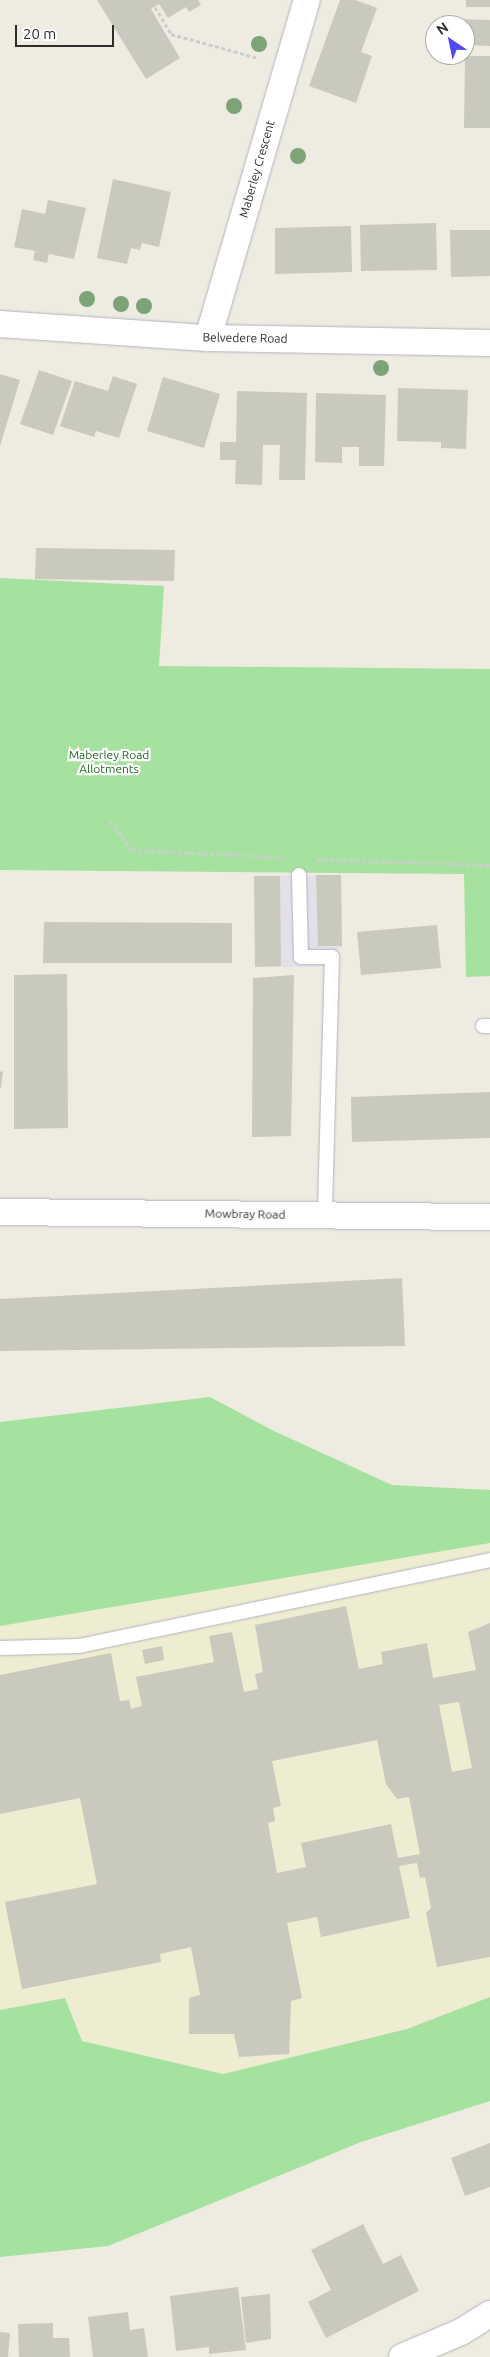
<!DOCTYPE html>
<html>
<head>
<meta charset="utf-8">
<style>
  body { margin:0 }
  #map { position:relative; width:490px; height:2357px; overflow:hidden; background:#eeebe0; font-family:Ubuntu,sans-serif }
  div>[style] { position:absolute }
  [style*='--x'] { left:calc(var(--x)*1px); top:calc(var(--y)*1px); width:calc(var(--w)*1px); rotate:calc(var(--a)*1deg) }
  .industrial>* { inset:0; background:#e4e0e7 }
  .education>* { inset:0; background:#eeecd1 }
  .green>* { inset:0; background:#a5e29f }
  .building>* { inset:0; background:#cac9be }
  .path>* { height:3px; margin-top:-1.5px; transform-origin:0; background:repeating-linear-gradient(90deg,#cdcdcd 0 4px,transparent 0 6.5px) }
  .roads { filter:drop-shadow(0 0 1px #b4b3c0) drop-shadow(0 0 1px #b4b3c0) }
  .lane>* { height:14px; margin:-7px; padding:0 7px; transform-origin:7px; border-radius:7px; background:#fff }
  .street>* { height:26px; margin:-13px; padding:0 13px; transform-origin:13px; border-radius:13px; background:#fff }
  .trees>* { width:16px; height:16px; margin:-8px; border-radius:50%; background:#7ca477 }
  span { translate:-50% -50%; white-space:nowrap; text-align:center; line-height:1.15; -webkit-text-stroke:4.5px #fff; paint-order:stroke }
  .street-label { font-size:12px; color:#2d2d2d }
  .park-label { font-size:12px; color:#1e6a21 }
  .north { position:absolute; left:425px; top:15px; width:50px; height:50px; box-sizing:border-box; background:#fff; border:1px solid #ababab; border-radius:50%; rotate:326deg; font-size:14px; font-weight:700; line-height:20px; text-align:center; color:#2d2d2d }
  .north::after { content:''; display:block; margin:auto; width:18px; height:22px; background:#5247f4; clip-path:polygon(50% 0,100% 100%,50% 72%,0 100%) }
  .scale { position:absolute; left:15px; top:25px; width:99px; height:22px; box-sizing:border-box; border:2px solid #2d2d2d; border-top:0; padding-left:6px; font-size:15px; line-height:18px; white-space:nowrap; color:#2d2d2d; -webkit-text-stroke:4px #fff; paint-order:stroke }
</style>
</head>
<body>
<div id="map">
  <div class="industrial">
    <i style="clip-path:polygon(341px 875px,342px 946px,332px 957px,322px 967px,255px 967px,254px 876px)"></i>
  </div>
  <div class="education">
    <i style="clip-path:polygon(490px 1533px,490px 2053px,0 2224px,0 1616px)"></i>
  </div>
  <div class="green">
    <i style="clip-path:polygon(0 578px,164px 586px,159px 666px,490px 669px,490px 976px,466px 977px,464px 874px,0 870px)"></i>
    <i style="clip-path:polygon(210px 1397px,274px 1431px,392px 1485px,490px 1490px,490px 1543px,0 1626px,0 1422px)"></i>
    <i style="clip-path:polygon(490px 1997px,490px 2101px,361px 2142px,108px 2246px,0 2257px,0 2010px,65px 1998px,82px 2041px,223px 2074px,407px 2029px)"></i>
  </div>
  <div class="building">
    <i style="clip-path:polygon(97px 0,198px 0,201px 5px,189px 12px,186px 7px,168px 18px,159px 4px,151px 9px,180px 58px,146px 79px)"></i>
    <i style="clip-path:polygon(340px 0,355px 0,377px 8px,361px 52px,372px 56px,356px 103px,309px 86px)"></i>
    <i style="clip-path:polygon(466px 0,490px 0,490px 7px,466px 7px)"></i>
    <i style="clip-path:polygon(453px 19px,490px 20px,490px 46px,465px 45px,465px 25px,453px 25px)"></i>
    <i style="clip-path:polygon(465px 56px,490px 56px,490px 128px,464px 128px)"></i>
    <i style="clip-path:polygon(113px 179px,171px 192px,159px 247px,142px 243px,140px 250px,131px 248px,127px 264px,97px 258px)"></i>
    <i style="clip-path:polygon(48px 200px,86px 208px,74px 259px,49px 254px,47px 263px,33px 260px,35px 251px,14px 247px,22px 209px,45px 214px)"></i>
    <i style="clip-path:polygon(436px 223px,437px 270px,361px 271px,360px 225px)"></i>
    <i style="clip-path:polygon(351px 226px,352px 272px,275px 274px,275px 228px)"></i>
    <i style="clip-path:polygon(450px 230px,490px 230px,490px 276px,451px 277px)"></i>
    <i style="clip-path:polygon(39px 370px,72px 381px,53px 435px,20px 424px)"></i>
    <i style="clip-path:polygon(0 374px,20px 380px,0 446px)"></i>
    <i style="clip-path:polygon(113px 376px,137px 384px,119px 438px,96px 431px,94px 437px,60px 426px,75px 381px,108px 391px)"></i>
    <i style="clip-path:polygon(163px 377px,220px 394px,204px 448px,147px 431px)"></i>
    <i style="clip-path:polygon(398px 388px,468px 390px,466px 449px,441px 448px,441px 442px,397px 441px)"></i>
    <i style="clip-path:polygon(237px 391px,307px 393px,305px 480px,279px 480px,280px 445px,263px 445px,262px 485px,235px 484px,236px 460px,220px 460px,220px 442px,236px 442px)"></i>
    <i style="clip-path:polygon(316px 393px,386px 395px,384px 466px,359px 466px,359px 447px,342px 447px,342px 463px,315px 462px)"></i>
    <i style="clip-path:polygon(36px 548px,175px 550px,174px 581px,35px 579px)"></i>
    <i style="clip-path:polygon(316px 875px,341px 875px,342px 946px,318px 946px)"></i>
    <i style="clip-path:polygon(254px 876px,280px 876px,281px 966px,255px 967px)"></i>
    <i style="clip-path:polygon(44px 922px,232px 923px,232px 963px,43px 963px)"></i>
    <i style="clip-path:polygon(437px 925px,441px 968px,361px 975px,357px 932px)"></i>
    <i style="clip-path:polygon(67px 974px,68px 1128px,14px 1129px,14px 975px)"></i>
    <i style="clip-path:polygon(294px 975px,291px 1136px,252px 1137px,253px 978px)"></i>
    <i style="clip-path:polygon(3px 1071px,1px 1088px,0 1088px,0 1072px)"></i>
    <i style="clip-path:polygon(490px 1092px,490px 1138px,352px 1142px,351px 1097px)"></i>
    <i style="clip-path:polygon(402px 1278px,405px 1346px,0 1351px,0 1299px)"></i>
    <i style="clip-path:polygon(evenodd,346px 1606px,359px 1669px,383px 1664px,381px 1652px,427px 1643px,433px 1678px,476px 1670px,468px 1632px,490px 1623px,490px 1957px,437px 1967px,426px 1913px,431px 1908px,425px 1877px,420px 1878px,417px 1863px,399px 1866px,410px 1918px,321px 1937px,317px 1917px,287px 1923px,302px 1998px,291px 2001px,289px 2054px,239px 2057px,234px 2034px,189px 2034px,189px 1998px,200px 1995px,191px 1947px,160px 1954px,161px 1962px,22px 1989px,5px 1902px,97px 1884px,80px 1798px,0 1814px,0 1675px,111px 1653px,120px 1701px,129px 1700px,131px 1709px,142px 1706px,136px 1677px,214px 1662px,209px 1636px,232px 1632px,244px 1692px,258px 1689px,255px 1674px,263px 1672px,255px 1625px,346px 1606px,459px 1702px,472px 1768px,452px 1772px,439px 1705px,459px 1702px,346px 1606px,377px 1740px,386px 1784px,397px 1799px,409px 1797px,420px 1854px,398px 1858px,391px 1824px,301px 1843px,306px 1867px,277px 1873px,268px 1823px,275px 1821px,273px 1808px,281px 1806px,272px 1761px,377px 1740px)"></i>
    <i style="clip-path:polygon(162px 1646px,164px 1660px,145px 1664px,142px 1650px)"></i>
    <i style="clip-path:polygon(490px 2143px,490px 2187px,465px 2196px,451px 2158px)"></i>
    <i style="clip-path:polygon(363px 2224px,383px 2264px,401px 2255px,419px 2291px,326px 2338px,308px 2302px,331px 2290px,311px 2250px)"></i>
    <i style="clip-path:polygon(238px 2287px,246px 2350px,209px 2354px,209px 2347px,176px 2351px,170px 2296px)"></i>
    <i style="clip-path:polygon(270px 2294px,271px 2339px,246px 2343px,241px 2297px)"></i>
    <i style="clip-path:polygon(128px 2312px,130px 2330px,144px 2328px,148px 2357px,93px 2357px,88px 2317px)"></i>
    <i style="clip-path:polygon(53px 2323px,53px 2338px,69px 2338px,70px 2357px,19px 2357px,18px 2324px)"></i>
    <i style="clip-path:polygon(0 2332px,10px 2333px,8px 2357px,0 2357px)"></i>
  </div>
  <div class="path">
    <i style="--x:155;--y:7;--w:31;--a:59"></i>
    <i style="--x:171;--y:34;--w:91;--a:15.3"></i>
    <i style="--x:110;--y:821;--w:36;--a:53"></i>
    <i style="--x:132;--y:850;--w:151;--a:2.7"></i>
    <i style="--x:317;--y:859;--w:173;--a:2"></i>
  </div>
  <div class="roads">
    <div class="lane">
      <i style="--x:299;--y:875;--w:82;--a:88.6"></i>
      <i style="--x:301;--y:957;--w:31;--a:0"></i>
      <i style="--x:332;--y:957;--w:258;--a:91.6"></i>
      <i style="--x:483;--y:1026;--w:7;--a:0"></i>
      <i style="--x:0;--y:1648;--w:79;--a:-1.5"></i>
      <i style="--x:79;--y:1646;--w:420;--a:-11.8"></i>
    </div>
    <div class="street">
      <i style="--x:0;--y:324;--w:208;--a:3.9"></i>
      <i style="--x:208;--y:338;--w:282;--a:1"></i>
      <i style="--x:208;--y:338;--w:352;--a:-73.7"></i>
      <i style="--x:0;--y:1212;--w:490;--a:0.6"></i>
      <i style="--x:402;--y:2357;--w:64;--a:-23"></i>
      <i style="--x:461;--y:2332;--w:34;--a:-32"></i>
    </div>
  </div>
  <div class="trees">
    <i style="left:259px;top:44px"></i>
    <i style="left:234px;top:106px"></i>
    <i style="left:298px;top:156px"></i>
    <i style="left:87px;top:299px"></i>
    <i style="left:121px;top:304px"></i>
    <i style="left:144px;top:306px"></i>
    <i style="left:381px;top:368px"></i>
  </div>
  <div class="street-label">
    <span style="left:257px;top:169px;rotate:-74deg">Maberley Crescent</span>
    <span style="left:245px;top:338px;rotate:1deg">Belvedere Road</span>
    <span style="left:245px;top:1214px;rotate:1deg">Mowbray Road</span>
  </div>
  <div class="park-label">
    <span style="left:109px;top:762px">Maberley Road<br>Allotments</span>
  </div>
  <div class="north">N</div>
  <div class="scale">20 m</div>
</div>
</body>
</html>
